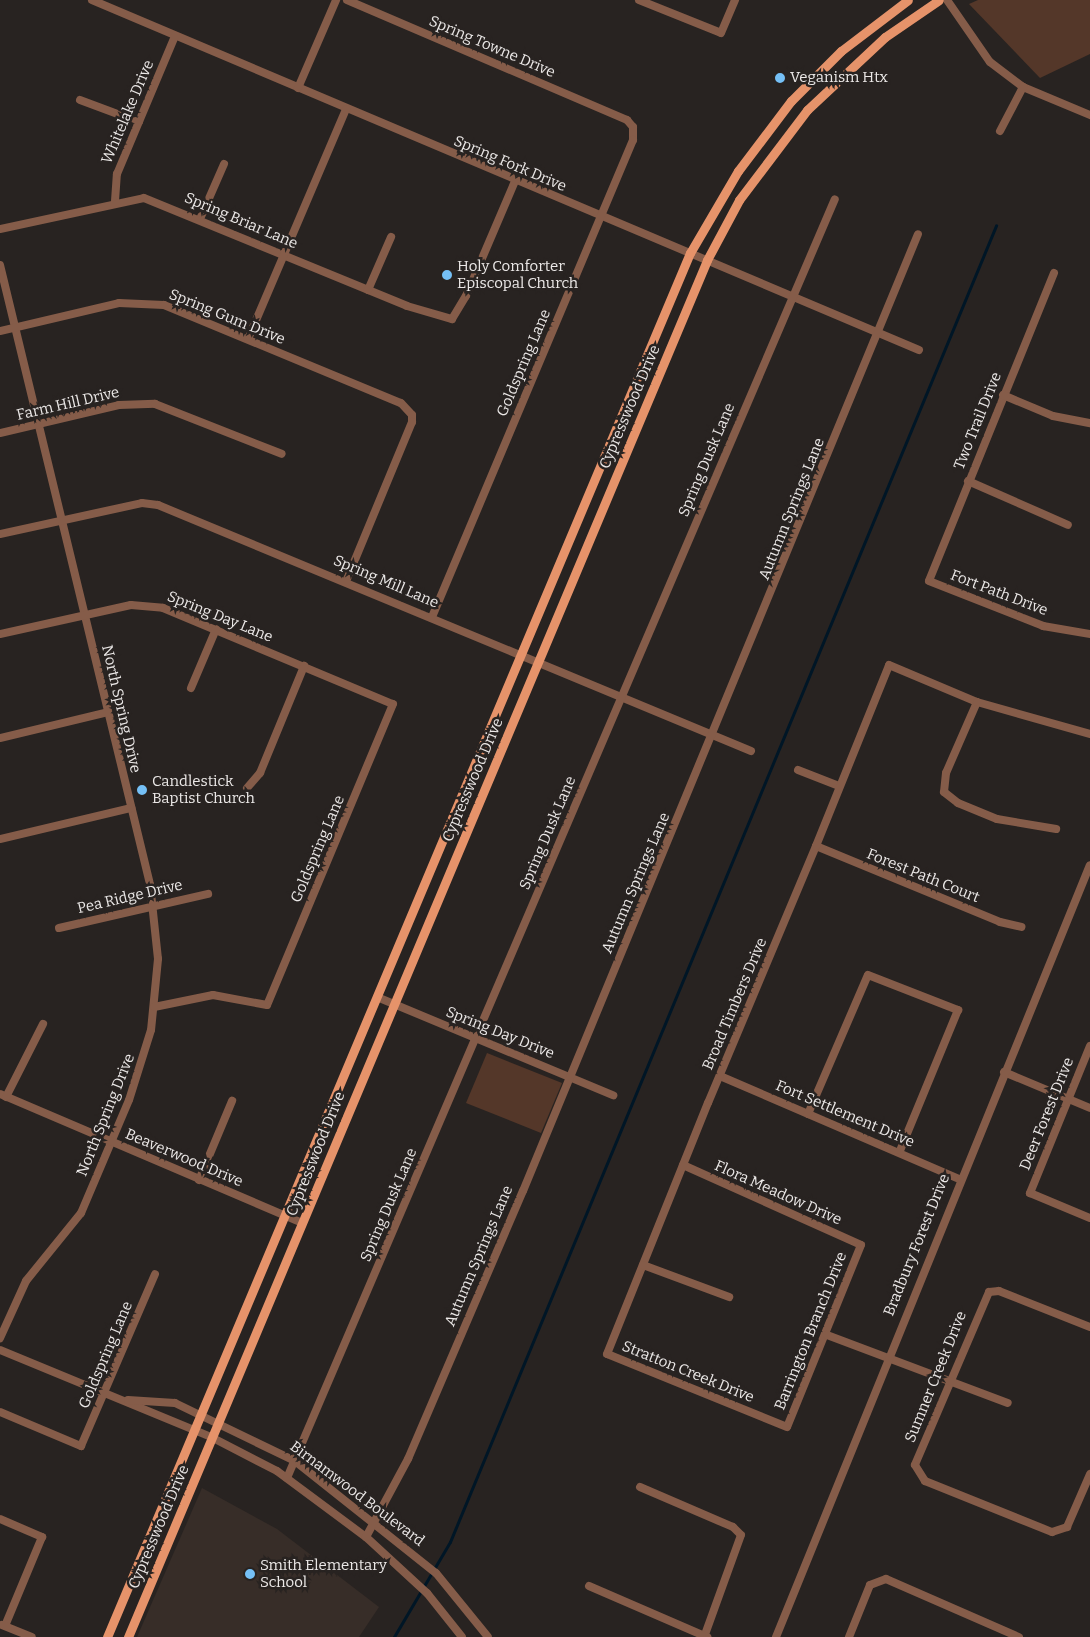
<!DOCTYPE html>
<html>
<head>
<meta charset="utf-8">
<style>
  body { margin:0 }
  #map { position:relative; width:1090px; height:1637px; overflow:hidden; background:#282321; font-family:Bitter,serif }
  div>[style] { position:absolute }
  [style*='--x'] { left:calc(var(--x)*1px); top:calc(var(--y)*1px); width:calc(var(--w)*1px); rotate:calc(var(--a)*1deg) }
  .built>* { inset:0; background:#372d28 }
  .green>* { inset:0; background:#543729 }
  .stream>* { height:2.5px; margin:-1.25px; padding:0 1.25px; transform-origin:1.25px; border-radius:1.25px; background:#001626 }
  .minor>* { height:8px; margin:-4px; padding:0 4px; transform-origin:4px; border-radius:4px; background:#855c49 }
  .major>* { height:9px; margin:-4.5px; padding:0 4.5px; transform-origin:4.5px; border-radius:4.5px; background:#e6936a }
  .dots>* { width:14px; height:14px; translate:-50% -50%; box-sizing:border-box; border:2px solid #282321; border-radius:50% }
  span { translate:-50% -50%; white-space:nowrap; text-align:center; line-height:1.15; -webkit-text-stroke:5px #282321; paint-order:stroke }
  .street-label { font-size:15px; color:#ebe8e7 }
  .poi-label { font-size:15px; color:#ebe8e7 }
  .left { translate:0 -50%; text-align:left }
</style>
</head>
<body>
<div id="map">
  <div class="built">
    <i style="clip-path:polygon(202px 1488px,277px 1529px,379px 1607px,359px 1637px,137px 1637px)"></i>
  </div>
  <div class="green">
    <i style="clip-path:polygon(978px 0,1090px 0,1090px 54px,1040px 78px,969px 4px)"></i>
    <i style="clip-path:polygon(487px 1053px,562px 1083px,541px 1133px,466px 1103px)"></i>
  </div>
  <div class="stream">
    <i style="--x:394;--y:1637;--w:110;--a:-59.5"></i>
    <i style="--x:450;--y:1542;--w:1425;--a:-67.47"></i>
  </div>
  <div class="minor">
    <i style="--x:92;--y:0;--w:898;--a:22.94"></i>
    <i style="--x:347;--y:0;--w:305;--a:23.2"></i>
    <i style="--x:627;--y:120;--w:9;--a:49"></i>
    <i style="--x:633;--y:127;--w:13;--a:90"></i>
    <i style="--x:633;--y:140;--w:518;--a:112.85"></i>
    <i style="--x:639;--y:0;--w:88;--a:21.9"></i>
    <i style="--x:721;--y:33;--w:36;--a:-67"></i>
    <i style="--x:947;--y:0;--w:75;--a:55.3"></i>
    <i style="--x:990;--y:62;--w:41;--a:37.1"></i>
    <i style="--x:1023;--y:87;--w:73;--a:22.7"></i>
    <i style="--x:298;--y:88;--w:96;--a:-66.6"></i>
    <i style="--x:80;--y:100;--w:63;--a:20.4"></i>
    <i style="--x:1000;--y:131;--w:50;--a:-62.4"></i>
    <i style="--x:115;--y:201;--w:27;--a:-86"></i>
    <i style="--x:117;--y:174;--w:150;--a:-67.2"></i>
    <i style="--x:200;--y:219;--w:60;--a:-66.4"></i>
    <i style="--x:0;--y:229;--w:147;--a:-12.1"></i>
    <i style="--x:144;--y:198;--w:284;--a:22.3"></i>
    <i style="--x:407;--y:306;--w:47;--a:16.1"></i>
    <i style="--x:452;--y:319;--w:27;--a:-59"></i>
    <i style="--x:466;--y:296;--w:125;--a:-66.9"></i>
    <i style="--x:0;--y:265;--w:637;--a:76.38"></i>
    <i style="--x:150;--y:884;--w:75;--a:83.9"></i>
    <i style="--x:158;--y:959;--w:71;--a:95.6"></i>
    <i style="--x:151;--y:1030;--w:73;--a:107.4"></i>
    <i style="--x:129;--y:1100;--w:123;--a:113"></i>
    <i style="--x:81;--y:1213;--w:87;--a:129"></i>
    <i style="--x:26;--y:1281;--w:63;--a:114.5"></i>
    <i style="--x:1054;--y:273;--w:332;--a:112.1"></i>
    <i style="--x:929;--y:581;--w:123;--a:21.5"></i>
    <i style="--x:1043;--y:626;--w:48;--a:9.7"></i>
    <i style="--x:368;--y:290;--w:58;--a:-66.5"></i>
    <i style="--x:0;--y:331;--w:122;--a:-13.2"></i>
    <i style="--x:119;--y:303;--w:45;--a:2.5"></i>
    <i style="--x:164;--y:305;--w:256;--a:22.5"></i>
    <i style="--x:401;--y:403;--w:16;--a:47"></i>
    <i style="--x:412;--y:415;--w:7;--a:90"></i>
    <i style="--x:412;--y:422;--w:172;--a:112.5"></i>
    <i style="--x:248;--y:339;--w:250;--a:-66.9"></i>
    <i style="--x:1003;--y:395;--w:54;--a:22.8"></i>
    <i style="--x:1053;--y:416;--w:38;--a:11"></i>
    <i style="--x:0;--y:433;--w:122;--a:-13.2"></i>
    <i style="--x:119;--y:405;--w:36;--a:-2"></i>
    <i style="--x:155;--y:404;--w:136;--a:21.5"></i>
    <i style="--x:968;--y:481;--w:109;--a:23.7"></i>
    <i style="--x:0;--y:534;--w:145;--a:-12.3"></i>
    <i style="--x:142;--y:503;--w:16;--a:7"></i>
    <i style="--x:158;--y:505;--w:642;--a:22.53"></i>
    <i style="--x:0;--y:634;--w:134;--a:-12.5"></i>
    <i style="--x:131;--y:605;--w:32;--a:5"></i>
    <i style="--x:163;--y:608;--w:249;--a:22.7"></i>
    <i style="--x:393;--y:704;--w:326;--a:112.7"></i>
    <i style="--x:267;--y:1005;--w:55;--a:-169.5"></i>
    <i style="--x:213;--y:995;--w:60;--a:168.5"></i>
    <i style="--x:191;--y:688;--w:64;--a:-67"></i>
    <i style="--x:977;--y:702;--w:77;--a:113.6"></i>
    <i style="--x:946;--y:773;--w:19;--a:96"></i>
    <i style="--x:944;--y:792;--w:18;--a:38"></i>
    <i style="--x:958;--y:803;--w:42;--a:22.3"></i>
    <i style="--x:997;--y:819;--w:60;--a:9.6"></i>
    <i style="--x:0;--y:738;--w:111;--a:-13.5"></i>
    <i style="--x:798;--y:770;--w:44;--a:21.3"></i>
    <i style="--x:247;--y:788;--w:20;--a:-49"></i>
    <i style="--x:260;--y:773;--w:116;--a:-67.6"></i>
    <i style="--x:0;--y:839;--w:135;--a:-13.3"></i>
    <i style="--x:816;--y:846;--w:199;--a:22.4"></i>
    <i style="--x:1000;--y:922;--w:22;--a:13"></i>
    <i style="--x:59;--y:928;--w:153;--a:-12.9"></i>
    <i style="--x:377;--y:997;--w:256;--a:22.6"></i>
    <i style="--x:1090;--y:1046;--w:159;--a:112.2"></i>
    <i style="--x:1030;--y:1193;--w:65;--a:22.6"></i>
    <i style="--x:1004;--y:1072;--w:93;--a:22.7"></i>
    <i style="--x:720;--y:1076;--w:260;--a:23.3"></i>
    <i style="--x:0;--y:1094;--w:329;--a:23.1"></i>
    <i style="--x:6;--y:1097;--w:82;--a:-63.1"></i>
    <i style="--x:808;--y:1114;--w:151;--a:-66.7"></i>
    <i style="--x:868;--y:975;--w:97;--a:21.3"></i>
    <i style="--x:958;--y:1010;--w:152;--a:112.4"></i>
    <i style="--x:683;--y:1165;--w:195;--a:24.2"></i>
    <i style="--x:861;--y:1245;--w:196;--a:112.1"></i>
    <i style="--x:787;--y:1427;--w:194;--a:-157.9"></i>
    <i style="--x:607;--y:1354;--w:271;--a:-68.1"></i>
    <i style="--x:708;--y:1103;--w:279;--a:-67.2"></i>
    <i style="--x:816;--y:846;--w:195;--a:-68"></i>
    <i style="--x:889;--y:665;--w:95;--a:22.8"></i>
    <i style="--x:977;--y:702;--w:117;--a:15.8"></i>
    <i style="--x:199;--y:1180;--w:86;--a:-67.3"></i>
    <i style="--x:643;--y:1265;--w:92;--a:20.4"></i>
    <i style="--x:1090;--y:1327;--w:98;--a:-158.4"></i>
    <i style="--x:999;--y:1291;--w:10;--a:174"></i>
    <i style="--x:989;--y:1292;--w:188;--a:113.2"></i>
    <i style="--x:915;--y:1465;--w:19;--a:58"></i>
    <i style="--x:925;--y:1481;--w:137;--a:21.9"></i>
    <i style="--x:1052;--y:1532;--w:16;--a:-18"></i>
    <i style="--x:1067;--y:1527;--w:58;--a:-66.5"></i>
    <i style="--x:827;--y:1335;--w:193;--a:20.6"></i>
    <i style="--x:0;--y:1350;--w:230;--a:22.4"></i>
    <i style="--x:213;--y:1438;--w:72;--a:27.3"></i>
    <i style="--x:277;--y:1471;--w:111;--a:36.6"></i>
    <i style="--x:366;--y:1537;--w:83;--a:42.6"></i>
    <i style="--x:427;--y:1593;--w:56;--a:51.5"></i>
    <i style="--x:128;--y:1400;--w:47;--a:3.7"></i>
    <i style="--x:175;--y:1403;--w:133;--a:25.8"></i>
    <i style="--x:295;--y:1461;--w:180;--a:38.5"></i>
    <i style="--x:436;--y:1573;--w:82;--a:50.9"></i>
    <i style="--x:0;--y:1412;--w:88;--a:22.8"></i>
    <i style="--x:81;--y:1446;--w:187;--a:-66.7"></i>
    <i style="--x:287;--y:1478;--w:1391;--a:-66.81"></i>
    <i style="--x:640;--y:1487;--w:101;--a:23.3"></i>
    <i style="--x:733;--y:1527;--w:11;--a:45"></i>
    <i style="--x:741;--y:1535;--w:109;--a:109.9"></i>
    <i style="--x:0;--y:1519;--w:46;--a:23.2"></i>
    <i style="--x:42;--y:1537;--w:96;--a:112.6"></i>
    <i style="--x:366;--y:1537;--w:89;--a:-61.7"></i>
    <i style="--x:408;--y:1459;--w:292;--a:-66.8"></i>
    <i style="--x:523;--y:1191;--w:1035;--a:-67.57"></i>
    <i style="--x:589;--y:1586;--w:129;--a:23.4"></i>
    <i style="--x:2;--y:1625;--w:32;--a:22"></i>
    <i style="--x:776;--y:1637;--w:833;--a:-67.87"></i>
    <i style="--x:849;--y:1637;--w:56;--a:-68"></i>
    <i style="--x:870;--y:1585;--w:17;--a:-21"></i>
    <i style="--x:886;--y:1579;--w:145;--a:23.6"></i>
  </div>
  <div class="major">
    <i style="--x:107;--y:1637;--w:1502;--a:-67.16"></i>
    <i style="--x:690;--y:253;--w:95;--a:-59.7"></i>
    <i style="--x:738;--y:171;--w:88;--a:-52.9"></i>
    <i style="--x:791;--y:101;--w:71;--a:-45"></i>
    <i style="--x:841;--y:51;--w:84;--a:-37.3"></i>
    <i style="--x:128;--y:1637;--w:1494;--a:-67.19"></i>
    <i style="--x:707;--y:260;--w:68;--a:-61.9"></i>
    <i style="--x:739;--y:200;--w:113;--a:-52.9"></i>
    <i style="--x:807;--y:110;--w:107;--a:-43.1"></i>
    <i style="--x:885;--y:37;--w:65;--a:-34.4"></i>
  </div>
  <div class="dots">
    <i style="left:780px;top:78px;background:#75c0f6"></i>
    <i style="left:447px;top:275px;background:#75c0f6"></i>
    <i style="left:142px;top:790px;background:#75c0f6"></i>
    <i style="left:250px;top:1574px;background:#75c0f6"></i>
  </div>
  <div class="street-label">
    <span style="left:492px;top:47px;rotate:23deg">Spring Towne Drive</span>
    <span style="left:128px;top:112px;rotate:-67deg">Whitelake Drive</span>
    <span style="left:510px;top:164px;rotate:23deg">Spring Fork Drive</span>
    <span style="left:241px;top:221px;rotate:23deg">Spring Briar Lane</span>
    <span style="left:227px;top:317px;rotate:22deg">Spring Gum Drive</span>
    <span style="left:524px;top:363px;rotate:-67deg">Goldspring Lane</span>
    <span style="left:68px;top:404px;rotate:-13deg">Farm Hill Drive</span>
    <span style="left:630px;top:407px;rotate:-67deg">Cypresswood Drive</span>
    <span style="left:978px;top:421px;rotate:-68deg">Two Trail Drive</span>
    <span style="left:707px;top:460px;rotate:-67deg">Spring Dusk Lane</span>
    <span style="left:792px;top:509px;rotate:-68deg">Autumn Springs Lane</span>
    <span style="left:386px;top:582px;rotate:23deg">Spring Mill Lane</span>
    <span style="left:999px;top:593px;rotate:21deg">Fort Path Drive</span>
    <span style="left:220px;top:617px;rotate:22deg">Spring Day Lane</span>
    <span style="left:121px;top:709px;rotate:77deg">North Spring Drive</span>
    <span style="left:473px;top:780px;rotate:-67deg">Cypresswood Drive</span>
    <span style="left:548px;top:833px;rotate:-67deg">Spring Dusk Lane</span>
    <span style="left:318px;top:849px;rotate:-67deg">Goldspring Lane</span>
    <span style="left:923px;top:876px;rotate:22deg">Forest Path Court</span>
    <span style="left:636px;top:883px;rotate:-67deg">Autumn Springs Lane</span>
    <span style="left:130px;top:897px;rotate:-13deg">Pea Ridge Drive</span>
    <span style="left:735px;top:1004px;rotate:-67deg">Broad Timbers Drive</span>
    <span style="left:500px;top:1033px;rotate:22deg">Spring Day Drive</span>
    <span style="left:845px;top:1114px;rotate:23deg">Fort Settlement Drive</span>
    <span style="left:1047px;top:1114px;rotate:-68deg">Deer Forest Drive</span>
    <span style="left:106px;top:1115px;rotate:-68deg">North Spring Drive</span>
    <span style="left:316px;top:1154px;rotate:-68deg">Cypresswood Drive</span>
    <span style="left:184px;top:1158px;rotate:23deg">Beaverwood Drive</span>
    <span style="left:778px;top:1193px;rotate:24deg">Flora Meadow Drive</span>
    <span style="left:389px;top:1205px;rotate:-67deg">Spring Dusk Lane</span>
    <span style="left:917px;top:1245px;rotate:-68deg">Bradbury Forest Drive</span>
    <span style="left:479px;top:1256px;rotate:-67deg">Autumn Springs Lane</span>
    <span style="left:811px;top:1331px;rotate:-68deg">Barrington Branch Drive</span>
    <span style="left:106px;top:1355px;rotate:-67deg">Goldspring Lane</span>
    <span style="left:688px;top:1372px;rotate:22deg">Stratton Creek Drive</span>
    <span style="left:936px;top:1377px;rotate:-68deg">Sumner Creek Drive</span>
    <span style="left:357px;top:1494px;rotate:37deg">Birnamwood Boulevard</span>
    <span style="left:159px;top:1527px;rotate:-67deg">Cypresswood Drive</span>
  </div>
  <div class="poi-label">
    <span class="left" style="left:790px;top:78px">Veganism Htx</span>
    <span class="left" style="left:457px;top:275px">Holy Comforter<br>Episcopal Church</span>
    <span class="left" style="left:152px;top:790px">Candlestick<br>Baptist Church</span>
    <span class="left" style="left:260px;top:1574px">Smith Elementary<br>School</span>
  </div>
</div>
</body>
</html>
